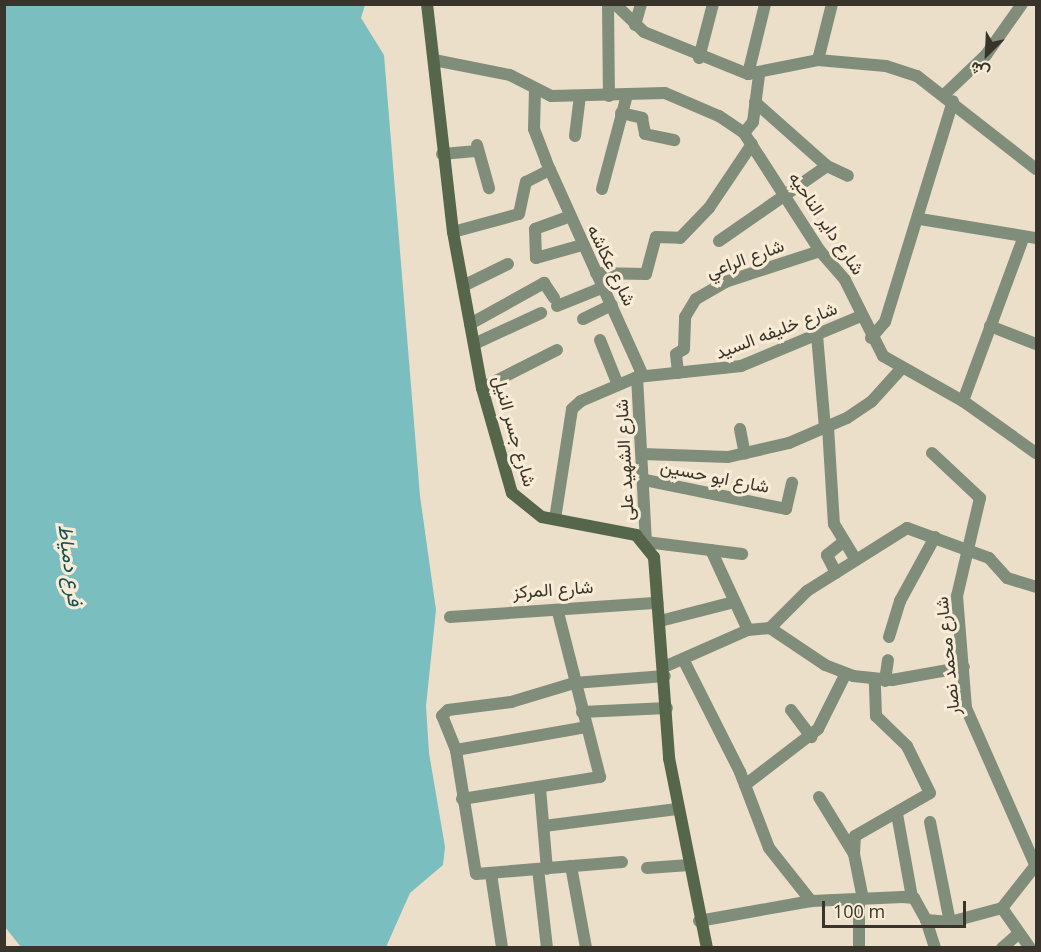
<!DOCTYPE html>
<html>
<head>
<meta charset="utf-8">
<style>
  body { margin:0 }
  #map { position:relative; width:1041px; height:952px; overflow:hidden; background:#ebdfc9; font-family:"Open Sans",Vazirmatn,sans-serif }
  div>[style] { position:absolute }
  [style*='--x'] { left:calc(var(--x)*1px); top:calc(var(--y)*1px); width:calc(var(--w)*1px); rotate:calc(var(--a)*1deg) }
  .water>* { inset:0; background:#7abec0 }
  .street>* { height:12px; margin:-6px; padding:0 6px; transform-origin:6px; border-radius:6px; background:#818d7b }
  .secondary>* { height:12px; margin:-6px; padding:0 6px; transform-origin:6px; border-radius:6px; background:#55664b }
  span { translate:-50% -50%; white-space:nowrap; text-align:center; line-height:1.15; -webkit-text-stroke:6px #f8ecd6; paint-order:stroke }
  .street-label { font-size:18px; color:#38332b }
  .water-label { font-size:20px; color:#165153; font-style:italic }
  .frame { position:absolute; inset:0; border:6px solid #38332b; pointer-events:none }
  .north { position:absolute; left:957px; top:24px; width:60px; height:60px; -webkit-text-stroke:4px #f8ecd6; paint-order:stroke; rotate:204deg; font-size:16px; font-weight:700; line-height:24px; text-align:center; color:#38332b }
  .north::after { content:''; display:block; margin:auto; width:21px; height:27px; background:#38332b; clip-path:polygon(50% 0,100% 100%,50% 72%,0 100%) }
  .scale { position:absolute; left:822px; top:901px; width:144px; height:27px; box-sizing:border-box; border:3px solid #38332b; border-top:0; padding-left:8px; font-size:18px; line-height:21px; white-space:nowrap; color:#38332b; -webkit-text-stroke:4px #f8ecd6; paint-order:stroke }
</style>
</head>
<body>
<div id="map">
  <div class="water">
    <i style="clip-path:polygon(4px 5px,365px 5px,361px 18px,384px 55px,420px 496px,436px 610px,426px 706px,429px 753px,445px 847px,443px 865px,410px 893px,386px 947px,21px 947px,5px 927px)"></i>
  </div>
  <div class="street">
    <i style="--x:608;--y:4;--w:92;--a:89.4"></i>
    <i style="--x:615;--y:4;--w:40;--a:44"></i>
    <i style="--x:644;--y:32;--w:112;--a:22"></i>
    <i style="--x:748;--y:74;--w:71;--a:-11.3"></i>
    <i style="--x:818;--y:60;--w:68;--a:5"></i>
    <i style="--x:886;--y:66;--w:33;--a:18"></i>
    <i style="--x:917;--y:76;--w:151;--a:38"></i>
    <i style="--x:635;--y:25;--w:22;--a:-74"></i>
    <i style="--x:699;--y:58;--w:56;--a:-75.5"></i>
    <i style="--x:434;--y:60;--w:77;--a:11.2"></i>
    <i style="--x:510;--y:75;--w:46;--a:27.1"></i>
    <i style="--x:551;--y:96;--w:114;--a:-1.5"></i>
    <i style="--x:665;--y:93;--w:59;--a:23.1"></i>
    <i style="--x:719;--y:116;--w:30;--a:34"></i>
    <i style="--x:744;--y:133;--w:140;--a:57.2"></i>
    <i style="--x:820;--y:251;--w:38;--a:49"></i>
    <i style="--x:845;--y:280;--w:85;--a:63.4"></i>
    <i style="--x:883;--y:356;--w:92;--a:29.4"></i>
    <i style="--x:963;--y:401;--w:90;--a:35.5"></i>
    <i style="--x:818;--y:60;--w:58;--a:-76"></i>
    <i style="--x:748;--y:74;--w:72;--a:-76.3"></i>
    <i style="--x:535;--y:89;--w:40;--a:91.4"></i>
    <i style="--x:534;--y:129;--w:34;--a:69"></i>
    <i style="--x:546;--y:161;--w:236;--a:65.7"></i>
    <i style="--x:945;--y:94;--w:57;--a:-43.6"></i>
    <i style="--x:986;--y:55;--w:62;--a:-54.8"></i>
    <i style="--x:755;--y:102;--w:96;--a:41.6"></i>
    <i style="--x:827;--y:166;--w:23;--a:25"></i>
    <i style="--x:621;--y:113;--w:22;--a:13"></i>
    <i style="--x:642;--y:118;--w:16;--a:79"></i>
    <i style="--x:645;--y:134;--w:30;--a:12"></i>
    <i style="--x:744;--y:133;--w:14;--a:-51"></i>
    <i style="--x:753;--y:122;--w:47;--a:-82.7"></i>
    <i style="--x:575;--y:136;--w:40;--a:-82.9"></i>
    <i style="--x:477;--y:145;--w:45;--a:74.4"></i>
    <i style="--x:442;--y:154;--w:36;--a:-5"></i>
    <i style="--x:602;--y:189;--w:97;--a:-75.1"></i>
    <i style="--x:568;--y:217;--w:35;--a:160"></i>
    <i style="--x:535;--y:229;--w:29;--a:88"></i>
    <i style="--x:536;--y:258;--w:48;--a:-15.8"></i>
    <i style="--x:920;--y:219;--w:118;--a:9.3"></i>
    <i style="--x:453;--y:232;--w:68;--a:-15.3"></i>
    <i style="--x:519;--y:214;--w:33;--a:-78"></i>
    <i style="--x:526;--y:182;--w:27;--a:-27"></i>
    <i style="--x:719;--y:241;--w:131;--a:-34.8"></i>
    <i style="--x:596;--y:273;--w:50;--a:1.1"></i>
    <i style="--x:646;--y:274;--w:38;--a:-75"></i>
    <i style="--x:656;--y:237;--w:24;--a:2"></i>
    <i style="--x:680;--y:238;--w:42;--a:-46"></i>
    <i style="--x:709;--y:208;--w:77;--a:-56.1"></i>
    <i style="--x:463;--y:286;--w:50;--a:-26.1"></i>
    <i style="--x:557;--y:306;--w:51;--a:-22"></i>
    <i style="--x:583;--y:319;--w:32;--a:-26"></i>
    <i style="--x:470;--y:324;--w:85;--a:-29"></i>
    <i style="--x:544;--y:283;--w:18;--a:56"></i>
    <i style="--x:990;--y:326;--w:49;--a:21.4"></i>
    <i style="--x:817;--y:335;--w:93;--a:85.1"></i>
    <i style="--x:871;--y:338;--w:21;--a:-49"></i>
    <i style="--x:885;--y:322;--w:231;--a:-72.9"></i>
    <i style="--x:600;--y:340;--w:48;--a:68.2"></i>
    <i style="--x:474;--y:344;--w:74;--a:-24.8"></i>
    <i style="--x:678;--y:373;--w:19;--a:-96"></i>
    <i style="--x:676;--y:354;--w:9;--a:-32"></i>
    <i style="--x:684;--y:349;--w:32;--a:-88"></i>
    <i style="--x:685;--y:317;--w:21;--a:-59"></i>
    <i style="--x:696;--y:299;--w:34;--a:-30"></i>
    <i style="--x:725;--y:282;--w:100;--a:-18.1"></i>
    <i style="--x:637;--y:377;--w:165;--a:86.9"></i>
    <i style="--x:646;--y:542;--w:97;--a:7.1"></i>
    <i style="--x:482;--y:388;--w:84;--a:-26.9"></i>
    <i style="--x:963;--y:401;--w:173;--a:-69.7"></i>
    <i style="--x:828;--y:427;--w:97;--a:86.5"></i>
    <i style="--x:834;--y:524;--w:42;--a:58.6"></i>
    <i style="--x:740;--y:429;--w:25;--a:79"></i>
    <i style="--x:932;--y:453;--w:66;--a:43.2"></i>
    <i style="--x:980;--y:498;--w:101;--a:103.2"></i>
    <i style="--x:957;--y:596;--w:112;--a:85.4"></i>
    <i style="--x:966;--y:708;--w:174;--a:66.2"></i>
    <i style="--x:643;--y:454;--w:85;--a:2"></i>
    <i style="--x:728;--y:457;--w:63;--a:-12.9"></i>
    <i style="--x:789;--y:443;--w:63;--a:-23.3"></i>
    <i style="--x:847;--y:418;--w:30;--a:-34"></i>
    <i style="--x:872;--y:401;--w:43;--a:-47.8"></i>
    <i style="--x:645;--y:480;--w:144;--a:11.6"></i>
    <i style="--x:786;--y:509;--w:27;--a:-77"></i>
    <i style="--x:555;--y:519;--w:111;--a:-81.2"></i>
    <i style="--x:572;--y:409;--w:12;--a:-42"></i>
    <i style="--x:581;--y:401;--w:61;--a:-23.2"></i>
    <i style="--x:637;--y:377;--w:105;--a:-6"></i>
    <i style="--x:741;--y:366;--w:130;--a:-22.6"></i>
    <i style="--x:711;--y:550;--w:88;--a:65.2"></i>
    <i style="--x:836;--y:573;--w:20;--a:-117"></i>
    <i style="--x:827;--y:555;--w:19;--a:-39"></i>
    <i style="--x:450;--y:617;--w:208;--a:-3.9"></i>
    <i style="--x:660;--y:621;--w:76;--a:-14.4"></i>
    <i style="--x:770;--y:628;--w:52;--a:-45"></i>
    <i style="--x:807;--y:591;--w:118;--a:-32.2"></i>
    <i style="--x:907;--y:528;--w:87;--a:20.1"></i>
    <i style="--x:989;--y:558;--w:27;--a:48"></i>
    <i style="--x:1007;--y:578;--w:30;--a:17"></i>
    <i style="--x:889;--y:637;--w:38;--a:-73"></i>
    <i style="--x:900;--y:601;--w:73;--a:-61.3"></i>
    <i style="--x:683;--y:659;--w:127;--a:63.2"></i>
    <i style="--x:740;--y:772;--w:81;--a:69.1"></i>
    <i style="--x:769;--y:848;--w:68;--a:51.6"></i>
    <i style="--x:664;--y:667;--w:92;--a:-23.8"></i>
    <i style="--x:748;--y:630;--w:22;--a:-5"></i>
    <i style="--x:770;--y:628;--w:66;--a:33.9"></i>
    <i style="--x:825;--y:665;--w:30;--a:21"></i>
    <i style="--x:853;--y:676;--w:39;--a:6"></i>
    <i style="--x:892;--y:680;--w:73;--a:-10.2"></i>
    <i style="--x:885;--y:681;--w:21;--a:-82"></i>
    <i style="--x:791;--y:710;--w:34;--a:53"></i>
    <i style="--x:582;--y:712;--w:85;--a:-2.7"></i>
    <i style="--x:456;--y:750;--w:132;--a:-10"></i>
    <i style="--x:745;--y:785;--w:92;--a:-37.5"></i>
    <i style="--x:818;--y:729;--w:60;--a:-63.4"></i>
    <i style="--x:540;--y:788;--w:81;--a:85.1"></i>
    <i style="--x:819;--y:797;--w:67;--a:58.4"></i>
    <i style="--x:854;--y:854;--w:46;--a:78.7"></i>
    <i style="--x:462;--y:799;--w:140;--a:-9.1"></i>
    <i style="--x:600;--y:777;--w:170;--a:-104.3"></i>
    <i style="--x:897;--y:814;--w:84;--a:79.8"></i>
    <i style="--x:930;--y:822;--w:102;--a:78.7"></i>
    <i style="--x:544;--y:826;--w:134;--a:-7.3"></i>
    <i style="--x:854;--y:854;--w:18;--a:-87"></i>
    <i style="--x:855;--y:836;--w:86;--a:-29.8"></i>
    <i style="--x:930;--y:793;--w:52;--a:-116.1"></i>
    <i style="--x:907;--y:746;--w:43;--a:-135.9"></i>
    <i style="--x:876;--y:716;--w:36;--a:-92"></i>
    <i style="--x:622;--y:862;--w:146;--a:175.3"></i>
    <i style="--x:476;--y:874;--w:126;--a:-99.2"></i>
    <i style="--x:456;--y:750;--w:37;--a:-112"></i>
    <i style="--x:442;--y:716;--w:8;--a:-45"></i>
    <i style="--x:448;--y:710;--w:64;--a:-7.2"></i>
    <i style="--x:511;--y:702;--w:66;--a:-16.8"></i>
    <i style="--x:574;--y:683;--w:91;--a:-4.4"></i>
    <i style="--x:571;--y:866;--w:83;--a:79.6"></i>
    <i style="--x:647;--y:868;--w:39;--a:-4"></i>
    <i style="--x:538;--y:869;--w:80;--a:83.5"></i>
    <i style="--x:491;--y:874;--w:75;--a:81.5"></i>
    <i style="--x:859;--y:899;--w:49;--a:90"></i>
    <i style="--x:1002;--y:908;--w:49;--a:55"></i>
    <i style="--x:926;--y:920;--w:29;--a:72"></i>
    <i style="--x:699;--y:921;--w:114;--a:-10.1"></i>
    <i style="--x:811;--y:901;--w:92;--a:-2.5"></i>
    <i style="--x:903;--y:897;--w:11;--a:5"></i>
    <i style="--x:914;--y:898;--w:25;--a:61"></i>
    <i style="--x:926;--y:920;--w:24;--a:5"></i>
    <i style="--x:950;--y:922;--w:54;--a:-15.1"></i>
    <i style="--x:1002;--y:908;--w:55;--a:-51.7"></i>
    <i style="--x:1002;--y:948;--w:20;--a:-41"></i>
  </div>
  <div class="secondary">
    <i style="--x:427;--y:4;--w:229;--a:83.5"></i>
    <i style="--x:453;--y:232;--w:159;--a:79.5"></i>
    <i style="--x:482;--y:388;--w:109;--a:74.1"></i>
    <i style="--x:512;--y:493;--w:38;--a:39"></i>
    <i style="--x:542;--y:517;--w:96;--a:10.8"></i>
    <i style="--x:636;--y:535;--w:28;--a:51"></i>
    <i style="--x:654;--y:557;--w:202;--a:85.7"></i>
    <i style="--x:669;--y:758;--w:194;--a:78.7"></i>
  </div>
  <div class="street-label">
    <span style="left:827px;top:223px;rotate:56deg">شارع داير الناحيه</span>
    <span style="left:745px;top:258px;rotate:-20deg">شارع الراعي</span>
    <span style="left:612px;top:265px;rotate:64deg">شارع عكاشه</span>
    <span style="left:776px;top:330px;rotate:-21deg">شارع خليفه السيد</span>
    <span style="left:515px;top:431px;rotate:74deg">شارع جسر النيل</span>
    <span style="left:624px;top:460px;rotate:-93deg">شارع الشهيد على</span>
    <span style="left:715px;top:476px;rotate:11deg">شارع ابو حسين</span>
    <span style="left:553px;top:589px;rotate:-4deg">شارع المركز</span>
    <span style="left:947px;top:656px;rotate:-96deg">شارع محمد نصار</span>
  </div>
  <div class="water-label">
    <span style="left:71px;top:565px;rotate:83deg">فرع دمياط</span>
  </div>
  <div class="frame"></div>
  <div class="north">ش</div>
  <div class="scale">100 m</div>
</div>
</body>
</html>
